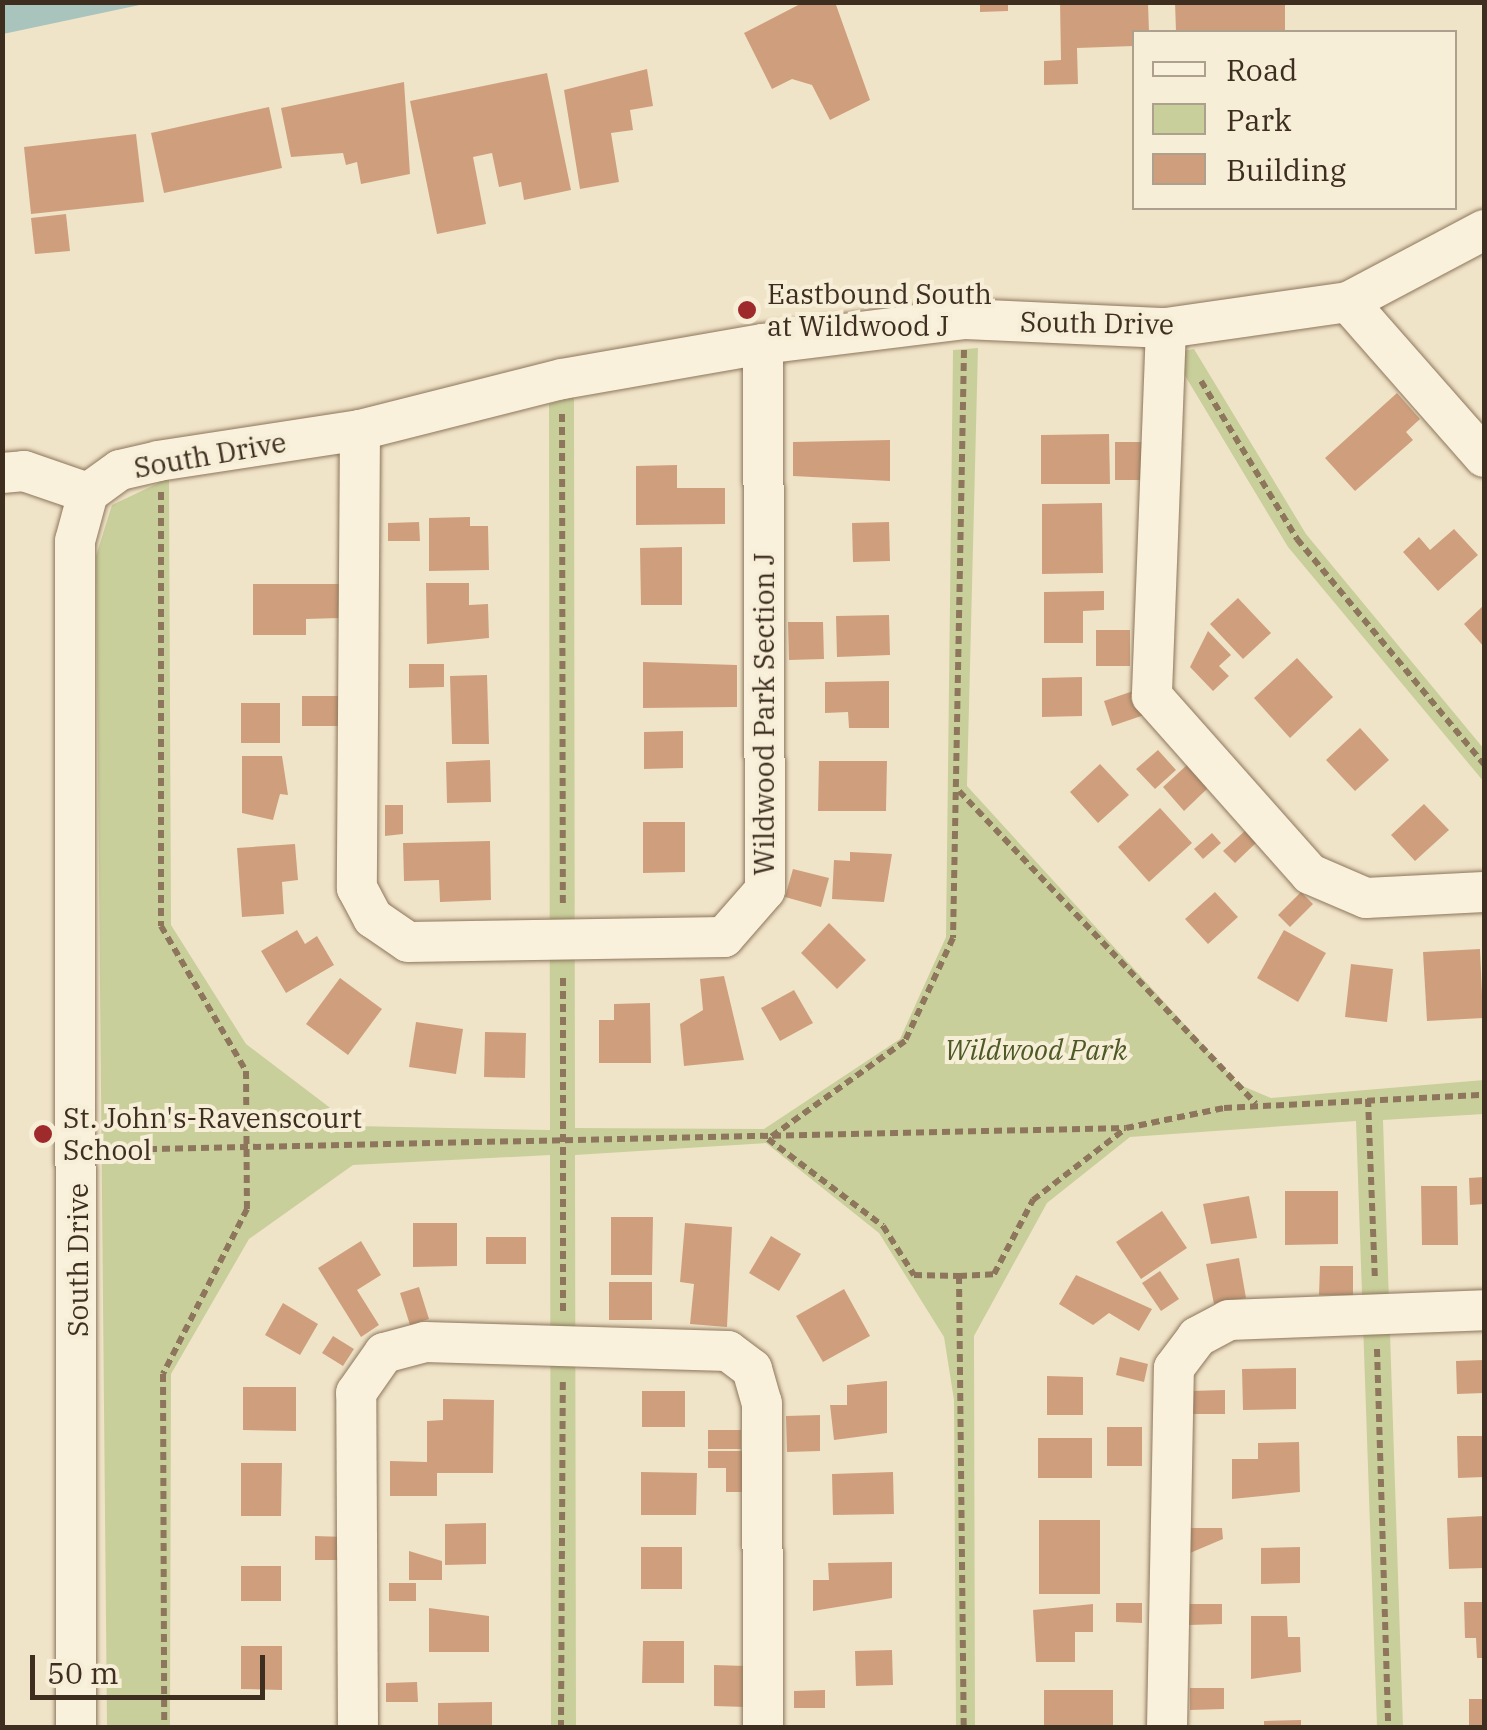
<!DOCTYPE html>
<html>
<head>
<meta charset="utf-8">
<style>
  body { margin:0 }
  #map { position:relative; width:1487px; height:1730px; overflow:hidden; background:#f0e4c8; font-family:"IBM Plex Serif",serif }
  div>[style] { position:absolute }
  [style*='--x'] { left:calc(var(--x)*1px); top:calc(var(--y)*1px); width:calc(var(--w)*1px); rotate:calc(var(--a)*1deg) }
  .green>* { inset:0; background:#c9cf9b }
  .water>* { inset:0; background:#a9c4bc }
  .building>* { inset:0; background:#cf9f7d }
  .path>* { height:6px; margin-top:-3px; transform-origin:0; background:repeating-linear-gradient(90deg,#8d765c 0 8px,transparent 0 13px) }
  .roads { filter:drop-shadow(0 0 2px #8d765c) drop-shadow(0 0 2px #8d765c) }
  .minor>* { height:40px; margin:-20px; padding:0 20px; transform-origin:20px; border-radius:20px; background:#faf1dc }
  .dots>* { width:28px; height:28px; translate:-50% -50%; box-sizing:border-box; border:5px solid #f7eed8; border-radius:50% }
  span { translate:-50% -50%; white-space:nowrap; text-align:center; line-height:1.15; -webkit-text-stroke:8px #f7eed8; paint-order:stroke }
  .poi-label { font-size:28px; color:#3d2e20 }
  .left { translate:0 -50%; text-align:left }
  .street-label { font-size:28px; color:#3d2e20 }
  .park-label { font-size:28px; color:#4d5a26; font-style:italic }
  .frame { position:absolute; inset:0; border:5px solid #3d2e20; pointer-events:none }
  .legend { position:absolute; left:1132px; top:30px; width:325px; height:180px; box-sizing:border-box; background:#f7eed8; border:2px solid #ada18e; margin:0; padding:12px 18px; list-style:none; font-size:30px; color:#3d2e20 }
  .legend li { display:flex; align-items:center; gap:20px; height:50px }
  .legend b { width:50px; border:2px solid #ada18e }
  .scale { position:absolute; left:30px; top:1655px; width:235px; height:45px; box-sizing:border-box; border:5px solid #3d2e20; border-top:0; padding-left:12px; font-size:30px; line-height:35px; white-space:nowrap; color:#3d2e20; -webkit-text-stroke:8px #f7eed8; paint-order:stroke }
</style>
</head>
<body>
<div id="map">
  <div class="green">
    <i style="clip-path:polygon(978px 348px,967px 786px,1240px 1085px,1271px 1098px,1484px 1080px,1484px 1114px,1383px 1120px,1403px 1727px,1377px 1727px,1356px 1121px,1130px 1137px,1047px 1203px,974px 1336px,975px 1728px,956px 1727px,954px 1400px,944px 1337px,879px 1233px,766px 1143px,575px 1155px,576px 1727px,551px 1727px,550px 1155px,353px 1165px,249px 1239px,171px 1374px,170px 1727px,107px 1727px,96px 556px,112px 505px,169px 478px,171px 925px,246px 1044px,354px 1126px,550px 1130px,549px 404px,574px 397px,575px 1128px,764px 1129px,900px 1039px,946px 937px,953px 350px)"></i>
    <i style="clip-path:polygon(1194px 349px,1306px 534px,1484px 749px,1484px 782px,1288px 547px,1184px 374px,1183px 351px)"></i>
  </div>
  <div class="water">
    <i style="clip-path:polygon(3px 2px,149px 2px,149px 3px,3px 34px)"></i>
  </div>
  <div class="building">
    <i style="clip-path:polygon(804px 2px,835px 2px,870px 100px,830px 120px,812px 85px,792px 79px,772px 89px,744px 33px)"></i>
    <i style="clip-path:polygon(980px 2px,1008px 2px,1008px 11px,980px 12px)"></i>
    <i style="clip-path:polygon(1060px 2px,1148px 2px,1149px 32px,1134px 32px,1134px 46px,1077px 48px,1078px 84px,1044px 85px,1044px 61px,1061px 60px)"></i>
    <i style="clip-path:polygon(1175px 2px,1285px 2px,1285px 32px,1176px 32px)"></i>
    <i style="clip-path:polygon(647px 69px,653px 106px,630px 110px,633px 130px,611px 133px,619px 182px,580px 189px,564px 90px)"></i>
    <i style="clip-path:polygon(547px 73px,571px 190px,524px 200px,521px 182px,499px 187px,492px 153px,473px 157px,486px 224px,437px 234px,410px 101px)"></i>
    <i style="clip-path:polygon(404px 82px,410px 174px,361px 184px,357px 162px,346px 165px,343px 153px,291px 157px,281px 108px)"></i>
    <i style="clip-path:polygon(269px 107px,282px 168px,164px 193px,151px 133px)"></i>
    <i style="clip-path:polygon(136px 134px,144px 202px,31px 214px,24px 147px)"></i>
    <i style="clip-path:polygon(66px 214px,70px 251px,35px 254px,31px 218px)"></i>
    <i style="clip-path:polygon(1397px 393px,1420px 419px,1406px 432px,1413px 440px,1355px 491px,1325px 458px)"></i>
    <i style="clip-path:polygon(1109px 434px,1110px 484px,1041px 484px,1041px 435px)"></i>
    <i style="clip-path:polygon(890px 440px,890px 481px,793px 476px,793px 442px)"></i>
    <i style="clip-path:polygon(1115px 442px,1147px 442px,1147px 480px,1115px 480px)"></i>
    <i style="clip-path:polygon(677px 465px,677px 488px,725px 488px,725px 524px,636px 525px,636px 466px)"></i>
    <i style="clip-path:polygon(1102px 503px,1103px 573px,1042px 574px,1042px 504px)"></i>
    <i style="clip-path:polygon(470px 517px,470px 526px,488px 526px,489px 570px,429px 571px,429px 518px)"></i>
    <i style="clip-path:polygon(419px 522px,420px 541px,388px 541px,388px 523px)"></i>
    <i style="clip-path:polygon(889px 522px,890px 561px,853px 562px,852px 523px)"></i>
    <i style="clip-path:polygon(1454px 529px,1478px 555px,1438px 591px,1403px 552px,1419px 537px,1430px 550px)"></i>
    <i style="clip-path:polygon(682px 547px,682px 605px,641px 605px,640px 548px)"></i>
    <i style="clip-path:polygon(426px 583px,469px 583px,469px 605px,488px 604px,489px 638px,427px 644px)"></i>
    <i style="clip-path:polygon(253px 584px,340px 584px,340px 618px,306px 619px,306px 635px,253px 635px)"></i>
    <i style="clip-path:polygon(1104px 591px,1104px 610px,1083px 611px,1083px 643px,1044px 643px,1044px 592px)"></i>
    <i style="clip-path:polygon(1238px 598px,1271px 633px,1243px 659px,1210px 624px)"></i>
    <i style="clip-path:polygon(1484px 605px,1484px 647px,1464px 624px)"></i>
    <i style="clip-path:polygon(889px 615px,890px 655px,837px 657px,836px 616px)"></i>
    <i style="clip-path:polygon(788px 622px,823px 622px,824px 659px,789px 660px)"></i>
    <i style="clip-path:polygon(1096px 630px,1130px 630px,1130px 666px,1096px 666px)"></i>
    <i style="clip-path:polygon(1208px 631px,1231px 655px,1219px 666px,1229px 676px,1213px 691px,1190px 667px)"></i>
    <i style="clip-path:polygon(1297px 658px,1333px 697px,1290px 738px,1254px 698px)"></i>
    <i style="clip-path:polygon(643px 662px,737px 665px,737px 707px,643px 708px)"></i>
    <i style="clip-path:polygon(409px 664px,444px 664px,444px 687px,409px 688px)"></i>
    <i style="clip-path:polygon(487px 675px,489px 744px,452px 744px,450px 676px)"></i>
    <i style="clip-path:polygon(1082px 677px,1082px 716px,1042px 717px,1042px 678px)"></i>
    <i style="clip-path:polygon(889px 681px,889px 728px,849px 728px,848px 712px,825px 713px,825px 682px)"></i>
    <i style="clip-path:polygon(1139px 689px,1147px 714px,1112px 726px,1104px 701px)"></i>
    <i style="clip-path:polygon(302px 696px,338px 696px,338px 726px,302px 726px)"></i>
    <i style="clip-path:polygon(241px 703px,280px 703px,280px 743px,241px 743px)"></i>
    <i style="clip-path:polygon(1360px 728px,1389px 760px,1355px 791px,1326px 760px)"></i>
    <i style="clip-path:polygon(683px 731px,683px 768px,644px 769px,644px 732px)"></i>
    <i style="clip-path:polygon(1158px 750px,1176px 770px,1155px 789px,1136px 769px)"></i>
    <i style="clip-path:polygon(242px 756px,282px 756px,288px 795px,280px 794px,273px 820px,242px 813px)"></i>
    <i style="clip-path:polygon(490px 760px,491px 802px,447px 803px,446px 762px)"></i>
    <i style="clip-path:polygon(819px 761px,887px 761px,886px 811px,818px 811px)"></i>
    <i style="clip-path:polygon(1100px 764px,1129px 795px,1098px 823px,1070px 792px)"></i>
    <i style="clip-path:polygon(1187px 765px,1208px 788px,1184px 811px,1163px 787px)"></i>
    <i style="clip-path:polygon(1424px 804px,1449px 830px,1415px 861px,1391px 835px)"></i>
    <i style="clip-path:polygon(385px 805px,403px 805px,403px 834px,385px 836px)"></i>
    <i style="clip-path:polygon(1160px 808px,1192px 843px,1149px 882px,1118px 847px)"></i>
    <i style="clip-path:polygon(643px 822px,685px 822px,685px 872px,643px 873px)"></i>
    <i style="clip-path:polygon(1247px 829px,1258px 841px,1235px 863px,1223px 851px)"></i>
    <i style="clip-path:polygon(1212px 833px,1221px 843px,1203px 859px,1194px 849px)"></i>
    <i style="clip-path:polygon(490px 841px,491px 900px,440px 902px,439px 880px,404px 881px,403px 843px)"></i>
    <i style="clip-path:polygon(295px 844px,298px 880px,282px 882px,284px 914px,242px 917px,237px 848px)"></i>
    <i style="clip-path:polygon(850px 852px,892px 854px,884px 902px,832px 899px,834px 860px,850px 861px)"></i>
    <i style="clip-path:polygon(793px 869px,829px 878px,821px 907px,785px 897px)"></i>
    <i style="clip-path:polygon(1215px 892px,1238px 917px,1208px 944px,1185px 919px)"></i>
    <i style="clip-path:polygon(1301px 892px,1313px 904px,1290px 927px,1278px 915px)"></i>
    <i style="clip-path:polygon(829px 923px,866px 960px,837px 989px,801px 953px)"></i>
    <i style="clip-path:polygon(297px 930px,305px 944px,317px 936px,334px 965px,286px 993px,261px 951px)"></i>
    <i style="clip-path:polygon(1284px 930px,1326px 953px,1298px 1002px,1257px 978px)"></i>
    <i style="clip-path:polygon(1480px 949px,1483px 1018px,1427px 1021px,1423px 952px)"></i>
    <i style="clip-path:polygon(1351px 964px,1393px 969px,1387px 1022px,1345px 1017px)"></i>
    <i style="clip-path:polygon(724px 976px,744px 1060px,684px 1066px,680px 1024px,703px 1010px,700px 979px)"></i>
    <i style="clip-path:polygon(340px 978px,382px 1009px,348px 1055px,306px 1024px)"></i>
    <i style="clip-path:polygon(794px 990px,813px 1023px,780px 1041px,761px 1008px)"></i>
    <i style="clip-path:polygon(650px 1003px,651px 1063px,599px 1063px,599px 1020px,614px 1020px,614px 1004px)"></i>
    <i style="clip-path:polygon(416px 1022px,463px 1029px,456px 1074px,409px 1067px)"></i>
    <i style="clip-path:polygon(485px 1032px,526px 1033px,525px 1078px,484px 1077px)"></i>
    <i style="clip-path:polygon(1484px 1177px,1484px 1204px,1470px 1205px,1469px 1178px)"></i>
    <i style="clip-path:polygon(1421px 1186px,1457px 1186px,1458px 1245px,1422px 1245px)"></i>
    <i style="clip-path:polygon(1285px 1191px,1338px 1191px,1338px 1244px,1285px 1245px)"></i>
    <i style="clip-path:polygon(1249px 1196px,1257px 1238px,1211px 1244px,1203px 1204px)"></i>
    <i style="clip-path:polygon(1162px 1211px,1187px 1248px,1141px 1279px,1116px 1242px)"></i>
    <i style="clip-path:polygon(611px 1217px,653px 1217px,652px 1275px,611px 1275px)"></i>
    <i style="clip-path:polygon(413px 1223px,457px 1223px,457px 1266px,413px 1267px)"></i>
    <i style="clip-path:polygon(685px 1223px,732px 1227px,727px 1327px,690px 1324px,694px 1284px,680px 1282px)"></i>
    <i style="clip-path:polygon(771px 1236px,801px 1254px,779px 1291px,749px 1273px)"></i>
    <i style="clip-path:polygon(486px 1237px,526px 1237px,526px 1264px,486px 1264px)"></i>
    <i style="clip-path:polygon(361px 1241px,381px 1275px,357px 1290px,379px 1325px,361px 1337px,318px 1268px)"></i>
    <i style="clip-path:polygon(1239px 1258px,1246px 1298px,1214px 1304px,1206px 1264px)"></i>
    <i style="clip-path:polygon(1320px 1266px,1353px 1266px,1353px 1295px,1319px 1295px)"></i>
    <i style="clip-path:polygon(1160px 1271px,1179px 1299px,1161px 1311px,1142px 1283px)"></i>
    <i style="clip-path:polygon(1076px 1275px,1152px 1309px,1139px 1331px,1109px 1313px,1093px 1325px,1059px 1304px)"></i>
    <i style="clip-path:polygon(609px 1282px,652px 1282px,652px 1320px,609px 1320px)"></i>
    <i style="clip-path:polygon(419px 1287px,429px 1319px,410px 1325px,400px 1293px)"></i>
    <i style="clip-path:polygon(844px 1289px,870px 1336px,823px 1362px,796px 1316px)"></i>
    <i style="clip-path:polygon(283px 1303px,318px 1324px,300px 1355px,265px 1335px)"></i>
    <i style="clip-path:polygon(333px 1336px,354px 1349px,343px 1366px,322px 1353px)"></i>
    <i style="clip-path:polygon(1120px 1357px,1148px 1364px,1144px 1382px,1116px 1375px)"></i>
    <i style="clip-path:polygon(1484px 1360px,1484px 1393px,1457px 1394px,1456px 1361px)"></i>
    <i style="clip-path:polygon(1296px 1368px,1296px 1409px,1243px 1410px,1242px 1369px)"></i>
    <i style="clip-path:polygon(1047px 1376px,1083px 1377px,1083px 1415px,1047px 1415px)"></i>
    <i style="clip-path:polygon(887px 1381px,887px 1433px,834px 1440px,830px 1405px,847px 1405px,847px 1385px)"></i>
    <i style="clip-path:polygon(243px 1387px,296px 1387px,296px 1431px,243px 1430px)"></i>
    <i style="clip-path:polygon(1225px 1390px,1225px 1414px,1190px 1414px,1190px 1391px)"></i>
    <i style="clip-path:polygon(642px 1391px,685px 1391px,685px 1427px,642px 1427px)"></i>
    <i style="clip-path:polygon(443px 1399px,494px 1400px,493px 1473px,437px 1473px,437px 1496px,390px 1496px,390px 1461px,427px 1462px,427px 1421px,443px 1420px)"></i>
    <i style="clip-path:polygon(820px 1415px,820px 1451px,787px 1452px,786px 1416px)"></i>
    <i style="clip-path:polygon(1107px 1427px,1142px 1427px,1142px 1466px,1107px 1466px)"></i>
    <i style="clip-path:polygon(708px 1430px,741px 1430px,741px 1449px,708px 1449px)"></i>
    <i style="clip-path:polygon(1457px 1436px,1484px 1436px,1484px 1477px,1458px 1478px)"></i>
    <i style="clip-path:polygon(1038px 1438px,1092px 1438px,1092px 1478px,1038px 1478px)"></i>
    <i style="clip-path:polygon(1299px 1442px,1300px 1492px,1232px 1499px,1232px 1459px,1258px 1459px,1258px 1443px)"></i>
    <i style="clip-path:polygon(708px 1451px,745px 1451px,745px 1492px,726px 1492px,726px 1468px,708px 1468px)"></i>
    <i style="clip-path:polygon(241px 1463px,282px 1463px,281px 1516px,241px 1516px)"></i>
    <i style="clip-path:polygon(641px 1472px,697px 1473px,696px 1515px,641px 1515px)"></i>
    <i style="clip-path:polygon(893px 1472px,894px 1514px,833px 1515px,832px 1474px)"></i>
    <i style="clip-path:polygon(1484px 1516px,1484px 1568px,1449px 1569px,1447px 1518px)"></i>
    <i style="clip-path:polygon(1039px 1520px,1100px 1520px,1100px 1594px,1039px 1594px)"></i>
    <i style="clip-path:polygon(486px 1523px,486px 1564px,445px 1565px,445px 1524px)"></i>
    <i style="clip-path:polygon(1189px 1528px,1222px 1528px,1223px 1539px,1190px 1553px)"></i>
    <i style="clip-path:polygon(315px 1536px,345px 1537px,345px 1560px,315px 1560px)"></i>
    <i style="clip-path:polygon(641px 1547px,682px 1547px,682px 1589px,641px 1589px)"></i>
    <i style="clip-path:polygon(1300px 1547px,1300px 1583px,1261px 1584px,1261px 1548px)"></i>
    <i style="clip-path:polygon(409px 1551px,442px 1561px,442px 1580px,409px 1580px)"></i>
    <i style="clip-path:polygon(892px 1562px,892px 1598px,813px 1611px,813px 1580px,829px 1580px,828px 1563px)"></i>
    <i style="clip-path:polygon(241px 1566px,281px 1566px,281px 1601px,241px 1601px)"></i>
    <i style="clip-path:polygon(389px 1583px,416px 1583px,416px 1601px,389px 1601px)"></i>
    <i style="clip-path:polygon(1464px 1602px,1484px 1602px,1484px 1658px,1477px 1658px,1476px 1638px,1465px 1638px)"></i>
    <i style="clip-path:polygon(1116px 1603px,1142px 1603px,1142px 1623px,1116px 1622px)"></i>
    <i style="clip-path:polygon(1093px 1604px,1093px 1632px,1075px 1632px,1075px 1662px,1036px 1662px,1033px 1610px)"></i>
    <i style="clip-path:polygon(1189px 1604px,1222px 1604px,1222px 1624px,1189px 1625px)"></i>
    <i style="clip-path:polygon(429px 1608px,489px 1616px,489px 1652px,429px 1652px)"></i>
    <i style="clip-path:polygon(1251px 1616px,1287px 1616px,1288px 1637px,1300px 1637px,1301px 1672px,1251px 1679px)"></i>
    <i style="clip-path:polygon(643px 1641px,684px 1641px,684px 1683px,642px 1683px)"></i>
    <i style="clip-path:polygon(241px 1646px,282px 1646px,282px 1690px,241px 1689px)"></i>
    <i style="clip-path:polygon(892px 1650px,893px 1685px,856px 1686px,855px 1651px)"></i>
    <i style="clip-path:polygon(714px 1665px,746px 1666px,746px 1707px,714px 1706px)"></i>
    <i style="clip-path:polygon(417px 1682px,418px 1702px,386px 1702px,386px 1683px)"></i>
    <i style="clip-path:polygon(1190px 1688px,1224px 1688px,1224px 1709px,1190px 1710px)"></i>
    <i style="clip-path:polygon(825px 1690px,825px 1708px,794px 1708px,794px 1691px)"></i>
    <i style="clip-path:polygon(1044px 1690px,1113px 1690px,1113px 1728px,1044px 1728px)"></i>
    <i style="clip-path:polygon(1469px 1699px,1484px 1699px,1484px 1728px,1469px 1728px)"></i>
    <i style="clip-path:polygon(492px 1702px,492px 1728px,438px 1728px,438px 1703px)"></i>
    <i style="clip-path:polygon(1301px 1720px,1301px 1728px,1264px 1728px,1264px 1721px)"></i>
  </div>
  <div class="path">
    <i style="--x:964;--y:350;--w:588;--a:91.07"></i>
    <i style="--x:953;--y:938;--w:114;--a:115"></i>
    <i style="--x:905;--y:1041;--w:168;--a:144.4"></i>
    <i style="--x:768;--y:1139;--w:144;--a:37.1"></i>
    <i style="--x:883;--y:1226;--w:58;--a:57.7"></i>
    <i style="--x:914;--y:1275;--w:45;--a:1.3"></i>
    <i style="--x:959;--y:1276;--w:35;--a:-3"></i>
    <i style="--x:994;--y:1274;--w:84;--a:-62.2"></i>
    <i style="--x:1033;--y:1200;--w:116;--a:-37.7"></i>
    <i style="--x:1201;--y:381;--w:185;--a:58.7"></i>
    <i style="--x:1297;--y:539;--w:293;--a:50.3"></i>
    <i style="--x:562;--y:414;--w:492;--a:89.9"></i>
    <i style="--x:161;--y:492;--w:434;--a:90"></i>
    <i style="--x:161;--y:926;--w:168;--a:59.6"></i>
    <i style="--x:246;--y:1071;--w:138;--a:89.6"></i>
    <i style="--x:247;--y:1209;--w:185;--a:117"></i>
    <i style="--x:163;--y:1374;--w:354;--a:89.8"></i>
    <i style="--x:959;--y:791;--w:431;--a:46.5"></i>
    <i style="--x:1368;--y:1099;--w:182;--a:87.8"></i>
    <i style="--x:110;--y:1150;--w:1016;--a:-1.24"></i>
    <i style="--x:1126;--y:1128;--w:100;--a:-11.5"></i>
    <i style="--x:1224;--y:1108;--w:260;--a:-2.9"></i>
    <i style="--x:959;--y:1276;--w:452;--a:89.4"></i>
    <i style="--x:563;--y:1311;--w:337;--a:-90"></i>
    <i style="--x:1377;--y:1349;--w:379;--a:88.3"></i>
    <i style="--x:561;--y:1728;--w:349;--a:-89.7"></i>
  </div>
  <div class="roads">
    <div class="minor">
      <i style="--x:1348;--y:302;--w:206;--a:48.7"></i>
      <i style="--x:1166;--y:328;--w:368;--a:92.2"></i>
      <i style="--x:1152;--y:696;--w:238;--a:48.4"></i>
      <i style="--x:1310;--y:874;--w:61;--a:23.2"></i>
      <i style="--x:1366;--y:898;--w:118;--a:-2.9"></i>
      <i style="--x:360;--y:430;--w:458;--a:90.4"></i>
      <i style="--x:357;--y:888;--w:34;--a:62"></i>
      <i style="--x:373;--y:918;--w:42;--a:34.4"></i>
      <i style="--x:408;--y:942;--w:316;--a:-0.9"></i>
      <i style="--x:724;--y:937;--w:62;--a:-48.9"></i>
      <i style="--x:765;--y:890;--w:546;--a:-90.21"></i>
      <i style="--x:2;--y:473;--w:22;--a:-5"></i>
      <i style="--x:24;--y:471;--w:68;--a:19"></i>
      <i style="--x:76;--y:1728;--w:1187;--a:-90.05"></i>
      <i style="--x:75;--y:541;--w:50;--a:-74.8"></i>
      <i style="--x:88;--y:493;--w:39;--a:-36"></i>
      <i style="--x:120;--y:470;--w:39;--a:-13"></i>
      <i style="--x:158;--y:461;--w:204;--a:-8.7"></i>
      <i style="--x:360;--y:430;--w:208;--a:-14.2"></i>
      <i style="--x:562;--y:379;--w:204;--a:-9.9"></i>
      <i style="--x:763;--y:344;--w:204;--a:-7.1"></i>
      <i style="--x:965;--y:319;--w:201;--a:2.6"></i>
      <i style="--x:1166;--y:328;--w:184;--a:-8.1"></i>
      <i style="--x:1348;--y:302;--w:154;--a:-27.9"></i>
      <i style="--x:358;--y:1728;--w:335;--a:-90.3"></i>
      <i style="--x:356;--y:1393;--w:49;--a:-55"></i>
      <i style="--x:384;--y:1353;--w:42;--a:-15"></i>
      <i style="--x:425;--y:1342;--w:303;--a:1.7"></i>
      <i style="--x:728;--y:1351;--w:30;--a:37"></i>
      <i style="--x:752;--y:1369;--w:35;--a:74"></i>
      <i style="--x:762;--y:1403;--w:325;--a:89.8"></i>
      <i style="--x:1167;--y:1728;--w:360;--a:-88.9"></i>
      <i style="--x:1174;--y:1368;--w:39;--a:-53"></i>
      <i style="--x:1197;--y:1337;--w:36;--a:-28"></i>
      <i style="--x:1229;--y:1320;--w:255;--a:-2.2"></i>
    </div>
  </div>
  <div class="dots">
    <i style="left:747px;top:310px;background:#9e2a2b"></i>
    <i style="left:43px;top:1134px;background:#9e2a2b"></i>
  </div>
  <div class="poi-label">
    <span class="left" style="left:767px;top:310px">Eastbound South<br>at Wildwood J</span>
    <span class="left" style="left:63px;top:1134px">St. John's-Ravenscourt<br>School</span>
  </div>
  <div class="street-label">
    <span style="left:1097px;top:323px;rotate:1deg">South Drive</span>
    <span style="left:210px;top:455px;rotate:-10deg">South Drive</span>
    <span style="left:764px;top:714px;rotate:-90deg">Wildwood Park Section J</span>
    <span style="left:78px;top:1260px;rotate:-90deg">South Drive</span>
  </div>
  <div class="park-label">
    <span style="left:1036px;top:1050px">Wildwood Park</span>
  </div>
  <div class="frame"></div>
  <ul class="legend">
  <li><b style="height:12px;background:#faf1dc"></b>Road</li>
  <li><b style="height:28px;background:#c9cf9b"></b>Park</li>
  <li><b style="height:28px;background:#cf9f7d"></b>Building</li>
  </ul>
  <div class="scale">50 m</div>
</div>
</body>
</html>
